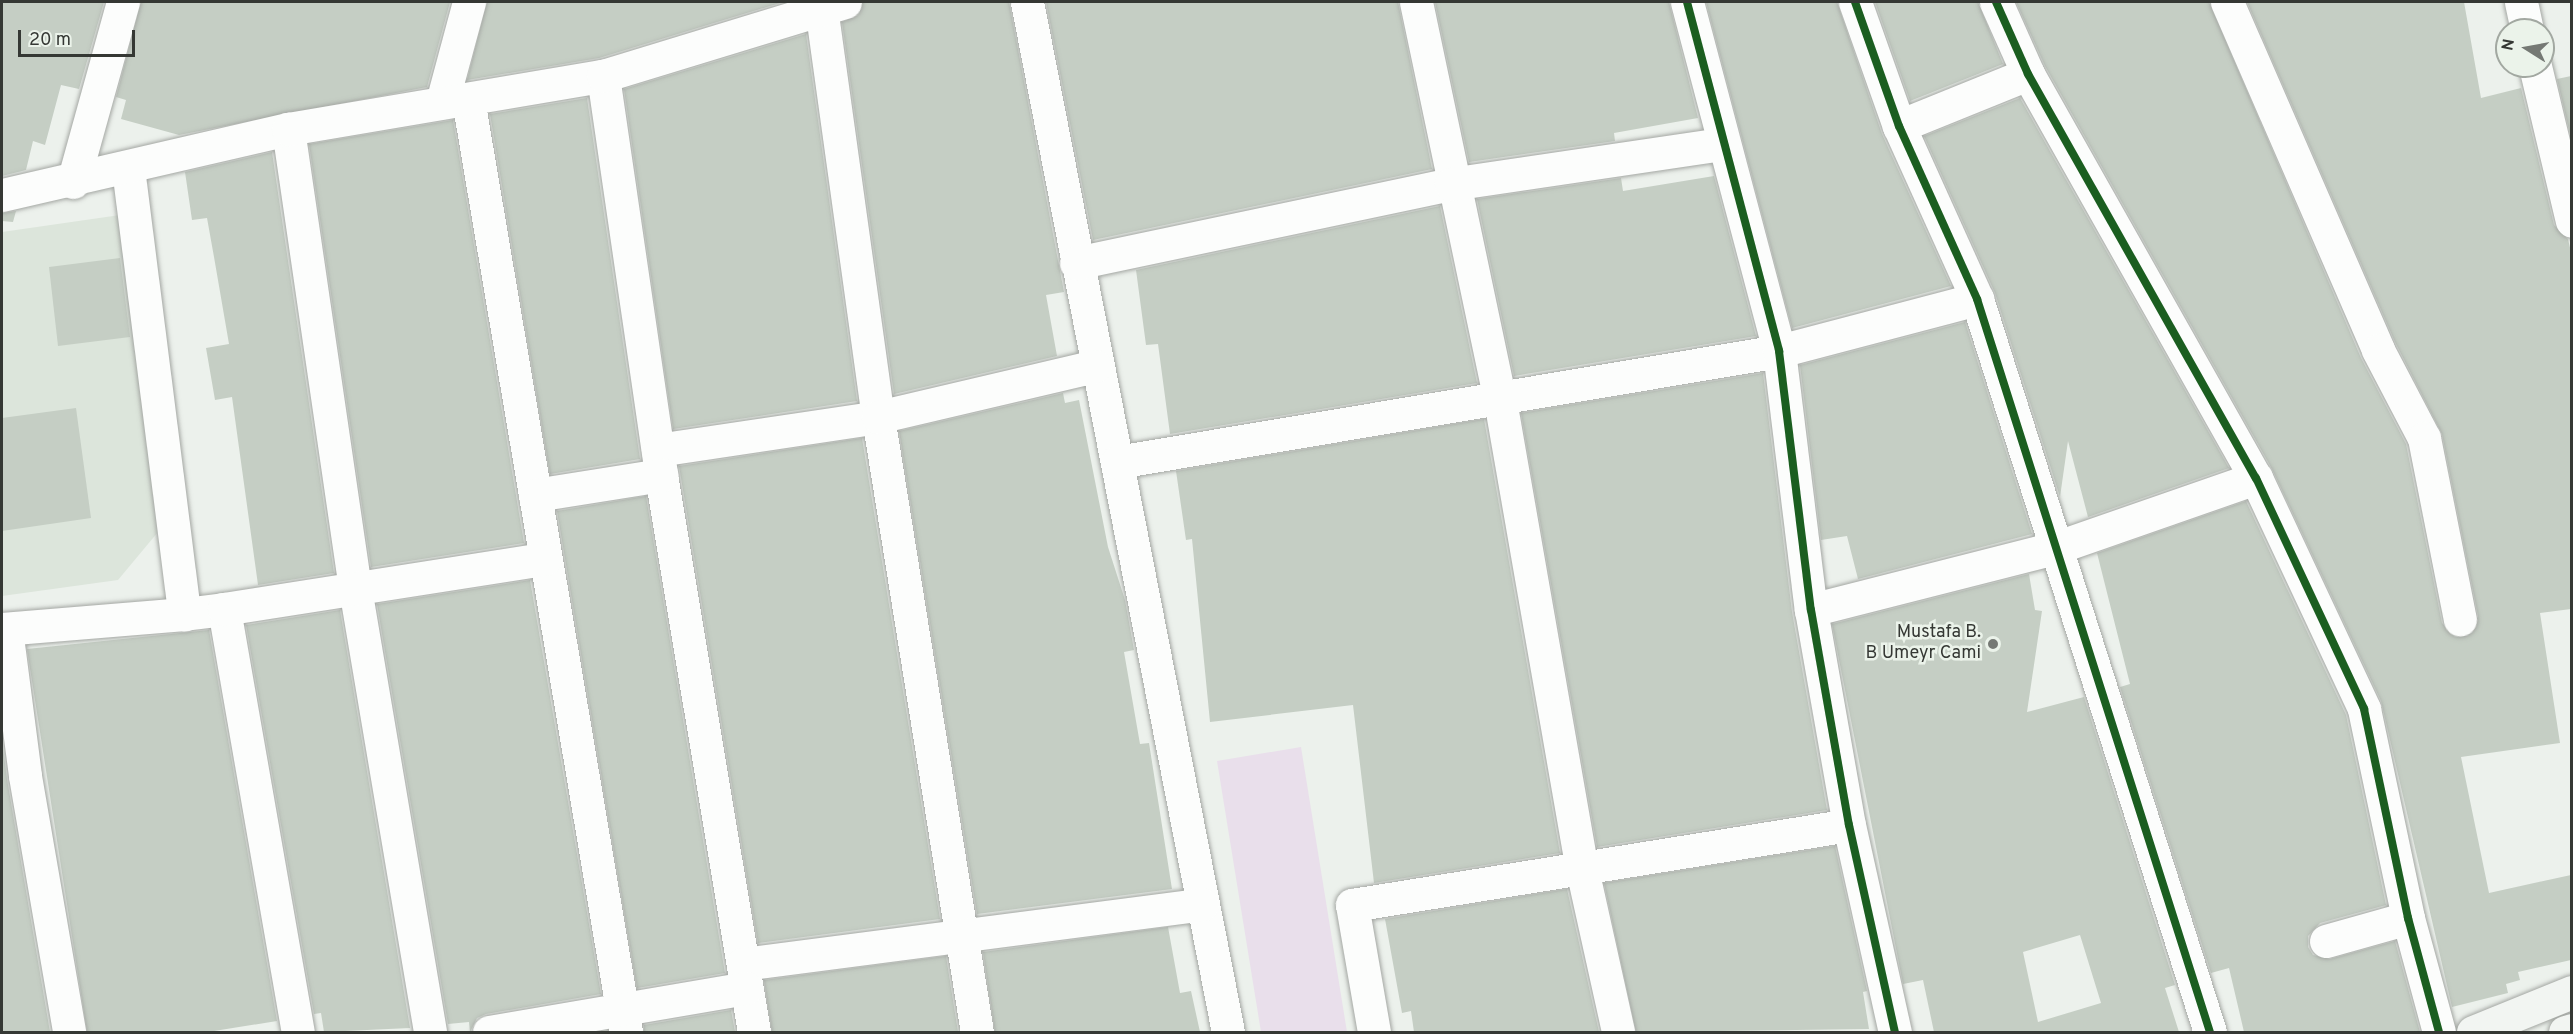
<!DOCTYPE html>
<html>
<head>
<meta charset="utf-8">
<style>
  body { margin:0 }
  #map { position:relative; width:2573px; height:1034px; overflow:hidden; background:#ecf1ec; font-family:Overpass,sans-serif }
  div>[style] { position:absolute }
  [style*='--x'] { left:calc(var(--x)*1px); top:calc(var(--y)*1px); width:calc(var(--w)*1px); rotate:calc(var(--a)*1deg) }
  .built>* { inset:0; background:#dce5db }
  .green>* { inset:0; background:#e9dfeb }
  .building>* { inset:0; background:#c5cec4 }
  .roads { filter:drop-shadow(0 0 2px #a4a7a3) drop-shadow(0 0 2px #a4a7a3) }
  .minor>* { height:33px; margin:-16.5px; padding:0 16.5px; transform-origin:16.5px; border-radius:16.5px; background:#fcfdfc }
  .secondary>* { height:33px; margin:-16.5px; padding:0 16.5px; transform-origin:16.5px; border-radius:16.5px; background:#f2f5f2 }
  .cycleway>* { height:8px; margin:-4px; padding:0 4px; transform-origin:4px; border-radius:4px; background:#1b5e20 }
  .dots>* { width:16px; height:16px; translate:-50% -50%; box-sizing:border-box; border:3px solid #ebf3ea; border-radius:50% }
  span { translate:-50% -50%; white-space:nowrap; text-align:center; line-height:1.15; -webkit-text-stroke:5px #ebf3ea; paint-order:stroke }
  .poi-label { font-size:18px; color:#353834 }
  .right { translate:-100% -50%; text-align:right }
  .frame { position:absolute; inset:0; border:3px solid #353834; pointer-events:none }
  .north { position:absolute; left:2495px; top:18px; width:60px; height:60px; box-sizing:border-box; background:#ebf3ea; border:2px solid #a2a8a1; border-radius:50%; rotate:281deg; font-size:16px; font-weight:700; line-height:24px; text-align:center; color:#353834 }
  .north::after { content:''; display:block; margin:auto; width:21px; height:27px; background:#757974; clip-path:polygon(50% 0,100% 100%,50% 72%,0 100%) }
  .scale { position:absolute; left:18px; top:30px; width:117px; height:27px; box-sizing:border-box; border:3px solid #353834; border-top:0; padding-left:8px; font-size:18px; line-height:21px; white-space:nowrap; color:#353834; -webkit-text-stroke:4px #ebf3ea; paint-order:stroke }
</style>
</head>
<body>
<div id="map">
  <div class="built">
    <i style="clip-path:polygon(127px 214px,168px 520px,118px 580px,2px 596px,2px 232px)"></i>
  </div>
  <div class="green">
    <i style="clip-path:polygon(1301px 747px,1347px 1032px,1261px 1032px,1217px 761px)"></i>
  </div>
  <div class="building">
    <i style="clip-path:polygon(2px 2px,104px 2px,79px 89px,61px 85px,45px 145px,33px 141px,26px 170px,2px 176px)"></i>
    <i style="clip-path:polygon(141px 2px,450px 2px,427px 87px,179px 135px,121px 119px,126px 100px,116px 97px)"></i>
    <i style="clip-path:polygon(487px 2px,783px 2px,599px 58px,467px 80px)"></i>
    <i style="clip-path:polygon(863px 2px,1009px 2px,1064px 292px,1046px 295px,1057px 356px,894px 394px,842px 22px,858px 15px)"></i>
    <i style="clip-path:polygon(1046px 2px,1398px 2px,1432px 169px,1093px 240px)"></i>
    <i style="clip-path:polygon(1435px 2px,1669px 2px,1698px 118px,1614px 133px,1615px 141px,1469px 162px)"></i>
    <i style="clip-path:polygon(1706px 2px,1837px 2px,1882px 134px,1951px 286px,1792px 328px)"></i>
    <i style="clip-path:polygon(1875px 2px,1978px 2px,2003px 64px,1910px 101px)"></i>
    <i style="clip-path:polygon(2016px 2px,2209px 2px,2361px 358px,2406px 444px,2442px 623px,2455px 637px,2472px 633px,2478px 616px,2442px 434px,2395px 342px,2247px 2px,2464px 2px,2481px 98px,2521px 88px,2554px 225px,2568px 239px,2571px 252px,2571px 609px,2540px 613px,2560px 743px,2461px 757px,2489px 893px,2571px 875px,2571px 960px,2518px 972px,2520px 980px,2506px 984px,2508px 993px,2452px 1007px,2381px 701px,2272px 469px,2045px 66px)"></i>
    <i style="clip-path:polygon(806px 34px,857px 401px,673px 429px,624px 89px)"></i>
    <i style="clip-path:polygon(2571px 76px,2571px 138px,2557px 79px)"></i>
    <i style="clip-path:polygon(587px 98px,640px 459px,550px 474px,490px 114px)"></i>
    <i style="clip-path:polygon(2020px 98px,2229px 468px,2088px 517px,2068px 441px,2060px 497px,1995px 293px,1924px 136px)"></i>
    <i style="clip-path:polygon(453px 120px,524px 543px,371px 567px,309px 144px)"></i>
    <i style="clip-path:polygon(272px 152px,334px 573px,258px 585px,232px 397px,215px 400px,206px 348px,229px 344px,214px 257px,207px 218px,192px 220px,185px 172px)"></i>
    <i style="clip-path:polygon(1714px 176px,1756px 336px,1514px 376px,1477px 199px,1621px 178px,1623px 191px)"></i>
    <i style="clip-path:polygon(1440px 206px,1477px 383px,1170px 434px,1158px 344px,1146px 345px,1136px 270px)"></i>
    <i style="clip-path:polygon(16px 211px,13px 222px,2px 221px,2px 213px)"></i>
    <i style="clip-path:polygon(120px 258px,130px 337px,58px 346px,49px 267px)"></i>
    <i style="clip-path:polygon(1965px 322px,2032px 534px,1858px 579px,1847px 536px,1821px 540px,1800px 365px)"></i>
    <i style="clip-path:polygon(1763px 373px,1792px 612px,1827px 810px,1597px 847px,1521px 413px)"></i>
    <i style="clip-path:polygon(1063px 393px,1065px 403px,1079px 400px,1108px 547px,1125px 600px,1134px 650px,1124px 652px,1140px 744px,1149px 743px,1172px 889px,977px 914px,899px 431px)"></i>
    <i style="clip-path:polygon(76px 408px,91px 518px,2px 531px,2px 418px)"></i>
    <i style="clip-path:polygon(1484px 419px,1560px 853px,1374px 883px,1353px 705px,1210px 722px,1192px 539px,1186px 540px,1176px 471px)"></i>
    <i style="clip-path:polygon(862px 438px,940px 919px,758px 943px,679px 466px)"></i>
    <i style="clip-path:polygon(646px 496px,725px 973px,637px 988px,557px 511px)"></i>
    <i style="clip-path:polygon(2246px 501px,2346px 715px,2386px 905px,2320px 923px,2308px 936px,2308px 947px,2313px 955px,2330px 959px,2395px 941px,2420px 1032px,2244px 1032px,2229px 968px,2211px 973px,2120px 687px,2130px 684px,2097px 553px)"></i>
    <i style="clip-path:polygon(evenodd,2029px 574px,2035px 610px,2042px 611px,2027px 712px,2084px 697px,2175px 985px,2165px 988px,2179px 1032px,1934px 1032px,1923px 980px,1903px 984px,1832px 624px,2029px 574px,2080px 935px,2101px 1003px,2038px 1022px,2023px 952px,2080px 935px)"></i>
    <i style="clip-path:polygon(530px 580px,601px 994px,486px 1014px,477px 1018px,470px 1032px,469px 1022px,448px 1024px,377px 604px)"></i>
    <i style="clip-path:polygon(340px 610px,410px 1028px,324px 1032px,321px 1013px,314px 1014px,246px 625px)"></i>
    <i style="clip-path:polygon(209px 630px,277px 1021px,208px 1032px,87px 1032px,27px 649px)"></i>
    <i style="clip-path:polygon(2px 740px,7px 779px,50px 1032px,2px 1032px)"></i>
    <i style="clip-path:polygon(1835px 846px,1867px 991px,1863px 992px,1869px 1029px,1636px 1032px,1604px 883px)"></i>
    <i style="clip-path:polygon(1567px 889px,1599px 1032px,1414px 1032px,1411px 1011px,1402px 1013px,1385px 919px)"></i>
    <i style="clip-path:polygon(1168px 927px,1180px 993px,1191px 991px,1200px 1032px,995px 1032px,983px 952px)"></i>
    <i style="clip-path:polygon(946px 956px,958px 1032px,772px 1032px,764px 980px)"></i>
    <i style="clip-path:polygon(731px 1010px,735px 1032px,644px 1032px,644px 1025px)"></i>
  </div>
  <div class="roads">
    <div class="minor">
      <i style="--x:1027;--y:2;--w:1049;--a:78.96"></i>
      <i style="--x:1416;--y:2;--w:407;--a:78.1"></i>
      <i style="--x:1500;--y:400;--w:476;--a:80.1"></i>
      <i style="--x:1582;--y:869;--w:167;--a:77.5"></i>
      <i style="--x:1687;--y:2;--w:361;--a:75.2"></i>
      <i style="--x:1779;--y:351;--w:261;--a:83"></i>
      <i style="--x:1811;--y:610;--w:218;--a:80"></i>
      <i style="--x:1849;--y:825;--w:212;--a:77.5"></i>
      <i style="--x:1855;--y:2;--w:132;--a:70.5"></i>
      <i style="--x:1899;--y:126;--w:190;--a:65.7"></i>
      <i style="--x:1977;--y:299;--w:769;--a:72.37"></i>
      <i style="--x:1996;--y:2;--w:79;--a:66"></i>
      <i style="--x:2028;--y:74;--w:464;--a:60.6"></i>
      <i style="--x:2256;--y:478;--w:255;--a:64.9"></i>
      <i style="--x:2364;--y:709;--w:214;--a:78.1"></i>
      <i style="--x:2408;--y:918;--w:118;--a:74.8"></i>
      <i style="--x:2227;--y:2;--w:379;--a:66.5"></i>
      <i style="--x:2378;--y:350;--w:99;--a:62.4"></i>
      <i style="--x:2424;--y:438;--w:185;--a:78.8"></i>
      <i style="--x:2521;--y:2;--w:29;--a:78"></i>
      <i style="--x:821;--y:7;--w:414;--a:82.1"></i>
      <i style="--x:878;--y:417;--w:623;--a:80.86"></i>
      <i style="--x:2535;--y:66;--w:159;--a:76.6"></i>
      <i style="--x:603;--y:76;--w:403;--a:81.7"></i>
      <i style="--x:661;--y:475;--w:565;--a:80.52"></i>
      <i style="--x:468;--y:99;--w:946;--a:80.39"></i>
      <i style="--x:442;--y:102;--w:104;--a:-74.9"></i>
      <i style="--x:1899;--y:126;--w:139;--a:-22"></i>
      <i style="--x:288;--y:129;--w:464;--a:81.7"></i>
      <i style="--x:355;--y:588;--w:450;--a:80.4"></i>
      <i style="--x:128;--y:168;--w:450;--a:82.8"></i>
      <i style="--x:184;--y:614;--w:40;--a:-7.1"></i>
      <i style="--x:224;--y:609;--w:429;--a:80.1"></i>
      <i style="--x:73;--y:182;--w:187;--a:-74.5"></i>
      <i style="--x:2;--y:195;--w:294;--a:-13"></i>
      <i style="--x:288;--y:129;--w:319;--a:-9.6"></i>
      <i style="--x:603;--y:76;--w:253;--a:-17"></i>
      <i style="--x:1076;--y:263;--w:383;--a:-11.9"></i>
      <i style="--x:1451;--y:184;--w:275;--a:-8.4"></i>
      <i style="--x:658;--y:450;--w:222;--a:-8.5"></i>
      <i style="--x:878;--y:417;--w:223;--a:-13.2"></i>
      <i style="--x:1117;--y:462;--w:671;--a:-9.52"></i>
      <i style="--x:1779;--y:351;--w:205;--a:-14.7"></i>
      <i style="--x:535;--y:495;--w:128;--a:-9"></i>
      <i style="--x:224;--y:609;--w:325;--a:-8.9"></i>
      <i style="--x:1811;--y:610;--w:252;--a:-14.3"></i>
      <i style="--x:2055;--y:548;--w:213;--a:-19.2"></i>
      <i style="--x:2;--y:629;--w:183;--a:-4.7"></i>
      <i style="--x:6;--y:629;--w:148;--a:82.6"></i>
      <i style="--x:25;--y:776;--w:260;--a:80.2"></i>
      <i style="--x:2326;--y:941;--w:85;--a:-15.7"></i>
      <i style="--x:743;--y:964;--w:463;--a:-7.4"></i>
      <i style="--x:489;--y:1032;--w:261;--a:-9.7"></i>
      <i style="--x:1374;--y:1032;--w:129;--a:-99.8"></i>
      <i style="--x:1352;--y:905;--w:503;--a:-9.14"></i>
    </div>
    <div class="secondary">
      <i style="--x:2473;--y:1032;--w:107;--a:-22"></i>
      <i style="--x:2565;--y:1032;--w:7;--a:-16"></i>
    </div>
  </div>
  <div class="cycleway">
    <i style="--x:1687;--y:2;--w:361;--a:75.2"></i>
    <i style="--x:1779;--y:351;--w:261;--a:83"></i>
    <i style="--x:1811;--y:610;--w:218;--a:80"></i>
    <i style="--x:1849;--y:825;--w:212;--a:77.5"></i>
    <i style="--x:1855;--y:2;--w:132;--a:70.5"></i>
    <i style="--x:1899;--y:126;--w:190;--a:65.7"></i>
    <i style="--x:1977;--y:299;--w:769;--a:72.37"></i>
    <i style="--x:1996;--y:2;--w:79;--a:66"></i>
    <i style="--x:2028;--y:74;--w:464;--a:60.6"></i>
    <i style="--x:2256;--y:478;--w:255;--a:64.9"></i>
    <i style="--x:2364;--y:709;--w:214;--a:78.1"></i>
    <i style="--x:2408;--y:918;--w:118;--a:74.8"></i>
  </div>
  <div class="dots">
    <i style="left:1993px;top:644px;background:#757974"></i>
  </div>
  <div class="poi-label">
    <span class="right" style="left:1981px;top:644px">Mustafa B.<br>B Umeyr Cami</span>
  </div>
  <div class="frame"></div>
  <div class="north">N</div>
  <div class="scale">20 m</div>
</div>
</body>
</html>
